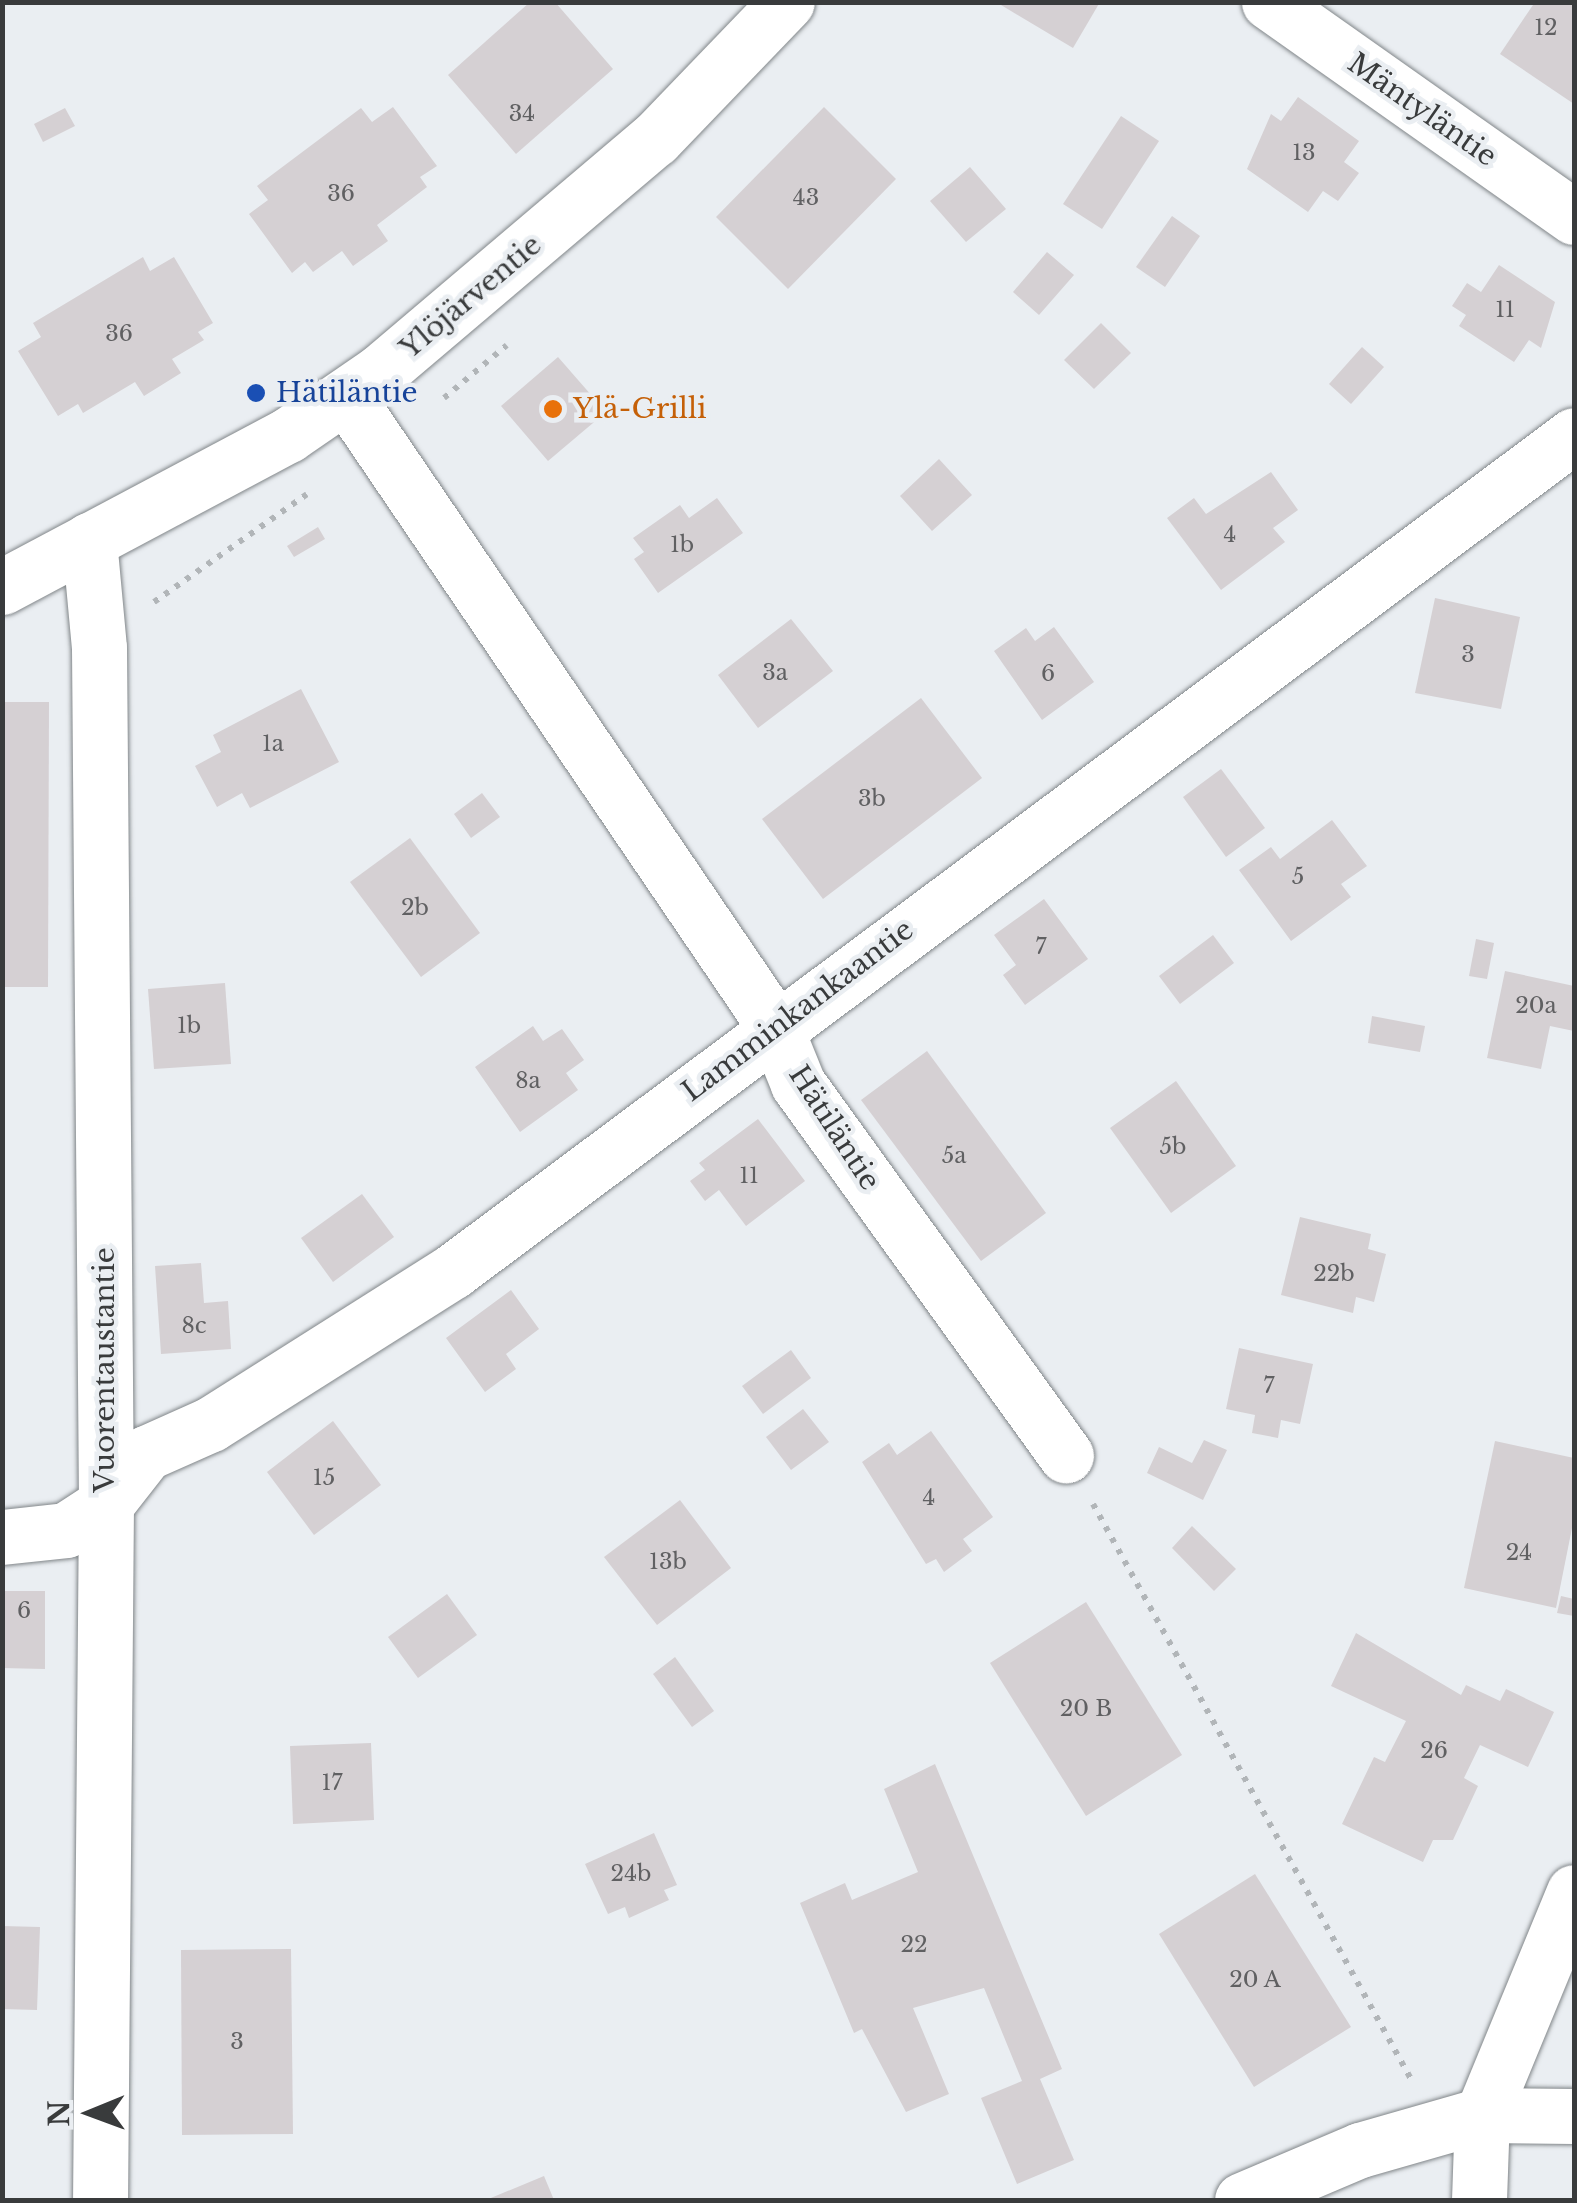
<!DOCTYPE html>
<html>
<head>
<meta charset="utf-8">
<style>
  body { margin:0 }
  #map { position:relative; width:1577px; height:2203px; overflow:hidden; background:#eaeef2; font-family:"Libre Baskerville",serif }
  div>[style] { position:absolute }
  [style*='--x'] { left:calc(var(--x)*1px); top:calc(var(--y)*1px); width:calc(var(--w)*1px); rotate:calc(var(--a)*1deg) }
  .building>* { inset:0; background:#d5d0d3 }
  .path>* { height:6px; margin-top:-3px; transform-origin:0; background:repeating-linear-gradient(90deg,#b1b5b8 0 5px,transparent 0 13px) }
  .roads { filter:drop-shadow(0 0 2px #818689) drop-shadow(0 0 2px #818689) }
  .street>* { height:55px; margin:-27.5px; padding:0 27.5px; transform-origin:27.5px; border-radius:27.5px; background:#fff }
  .secondary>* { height:55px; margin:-27.5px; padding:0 27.5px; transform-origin:27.5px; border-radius:27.5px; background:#fff }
  .dots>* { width:28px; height:28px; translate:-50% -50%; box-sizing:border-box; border:5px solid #eaeef2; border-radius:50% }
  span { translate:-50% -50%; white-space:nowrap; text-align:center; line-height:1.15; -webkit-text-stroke:9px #eaeef2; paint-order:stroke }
  .number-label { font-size:22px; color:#606062 }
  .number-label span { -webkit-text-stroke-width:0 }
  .street-label { font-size:28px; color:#393b3c }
  .transit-label { font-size:28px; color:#164399 }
  .left { translate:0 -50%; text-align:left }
  .food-label { font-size:28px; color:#c56008 }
  .frame { position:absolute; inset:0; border:5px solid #393b3c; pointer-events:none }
  .north { position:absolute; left:40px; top:2063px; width:100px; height:100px; -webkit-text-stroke:8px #eaeef2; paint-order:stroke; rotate:269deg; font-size:28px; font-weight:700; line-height:40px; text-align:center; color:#393b3c }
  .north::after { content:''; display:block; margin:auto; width:35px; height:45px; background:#393b3c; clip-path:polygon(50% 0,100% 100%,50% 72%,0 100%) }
</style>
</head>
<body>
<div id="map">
  <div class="building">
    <i style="clip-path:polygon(530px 2px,555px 2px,613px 69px,516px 154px,448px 75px)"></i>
    <i style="clip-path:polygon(996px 2px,1100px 2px,1073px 48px)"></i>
    <i style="clip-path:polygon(1535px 2px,1574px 2px,1574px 104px,1500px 54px)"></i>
    <i style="clip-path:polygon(1298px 97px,1359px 141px,1344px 162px,1359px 173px,1338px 201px,1323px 191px,1308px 212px,1247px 169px,1271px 114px,1281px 121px)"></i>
    <i style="clip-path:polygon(393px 107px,437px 166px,420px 177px,427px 187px,377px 225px,388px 241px,353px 266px,342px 251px,313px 272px,305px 262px,292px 273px,249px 214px,268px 200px,257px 186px,361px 108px,372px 122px)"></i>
    <i style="clip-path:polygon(824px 107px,896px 179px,788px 289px,716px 217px)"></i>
    <i style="clip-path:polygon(65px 108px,75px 126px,43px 142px,34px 124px)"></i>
    <i style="clip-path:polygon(1121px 116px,1159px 141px,1102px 229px,1063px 204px)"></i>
    <i style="clip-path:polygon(970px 167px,1006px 209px,966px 242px,930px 201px)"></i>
    <i style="clip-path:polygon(1172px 216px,1200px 236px,1165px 287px,1136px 267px)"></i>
    <i style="clip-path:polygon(1047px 252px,1074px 275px,1039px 315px,1013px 292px)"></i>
    <i style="clip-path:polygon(143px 257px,150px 271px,174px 257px,213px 323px,198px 332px,204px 340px,172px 359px,181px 373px,144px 396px,135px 382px,83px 413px,78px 404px,58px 416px,18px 351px,41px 337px,33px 323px)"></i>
    <i style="clip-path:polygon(1499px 265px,1555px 302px,1541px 348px,1529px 340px,1514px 362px,1459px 326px,1466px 315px,1452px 306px,1467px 283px,1481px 292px)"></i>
    <i style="clip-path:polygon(1101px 323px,1131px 353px,1094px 389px,1064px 360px)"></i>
    <i style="clip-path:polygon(1362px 347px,1384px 367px,1351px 404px,1329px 384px)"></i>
    <i style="clip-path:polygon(558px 357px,606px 412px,548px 461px,501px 406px)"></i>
    <i style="clip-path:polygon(939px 459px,972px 495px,932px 531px,900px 496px)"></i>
    <i style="clip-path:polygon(1271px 472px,1298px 510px,1273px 528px,1285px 542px,1221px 590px,1167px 518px,1194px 498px,1206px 514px)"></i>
    <i style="clip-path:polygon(717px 498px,743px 533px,658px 593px,634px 559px,644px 552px,633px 538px,680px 505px,689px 518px)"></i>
    <i style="clip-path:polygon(318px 527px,325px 539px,294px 557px,287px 546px)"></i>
    <i style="clip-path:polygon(1435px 598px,1520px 617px,1501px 709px,1415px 693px)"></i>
    <i style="clip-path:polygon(791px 619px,833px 671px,758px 728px,718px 675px)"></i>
    <i style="clip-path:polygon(1054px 627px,1094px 682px,1042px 720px,994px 651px,1026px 628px,1035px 641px)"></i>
    <i style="clip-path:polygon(301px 689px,339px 762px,250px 808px,242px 793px,217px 807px,195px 766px,221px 752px,213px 735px)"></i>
    <i style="clip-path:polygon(921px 698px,982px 778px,823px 899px,762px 819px)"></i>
    <i style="clip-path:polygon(2px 702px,49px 702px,48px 987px,2px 987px)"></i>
    <i style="clip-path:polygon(1221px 769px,1265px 828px,1226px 857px,1183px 797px)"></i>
    <i style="clip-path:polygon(482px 793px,500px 817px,471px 838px,454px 814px)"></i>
    <i style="clip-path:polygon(1332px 820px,1367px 866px,1341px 884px,1351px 897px,1291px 941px,1239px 870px,1271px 847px,1280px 859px)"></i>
    <i style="clip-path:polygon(410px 838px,480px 933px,421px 977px,350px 882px)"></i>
    <i style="clip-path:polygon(1044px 899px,1088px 959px,1025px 1005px,1003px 975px,1016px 965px,994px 935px)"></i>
    <i style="clip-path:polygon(1213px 935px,1234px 963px,1180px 1004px,1159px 976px)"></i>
    <i style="clip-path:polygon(1476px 939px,1494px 943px,1487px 979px,1469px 976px)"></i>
    <i style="clip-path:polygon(1505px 971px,1574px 986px,1574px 1031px,1550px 1026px,1541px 1069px,1487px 1058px)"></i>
    <i style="clip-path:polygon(225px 983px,231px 1064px,154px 1069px,148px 989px)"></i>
    <i style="clip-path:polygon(1372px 1016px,1425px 1026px,1420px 1052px,1368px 1043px)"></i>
    <i style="clip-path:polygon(533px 1026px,543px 1041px,562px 1029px,584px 1060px,566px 1073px,578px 1090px,520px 1132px,475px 1067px)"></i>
    <i style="clip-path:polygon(927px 1051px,1046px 1213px,981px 1261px,861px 1100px)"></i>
    <i style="clip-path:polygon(1176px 1081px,1236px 1166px,1171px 1213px,1110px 1128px)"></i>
    <i style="clip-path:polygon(758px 1119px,805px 1181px,746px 1226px,719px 1190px,705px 1201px,690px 1181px,705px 1170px,699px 1163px)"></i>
    <i style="clip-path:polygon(362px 1194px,394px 1237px,333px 1282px,301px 1238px)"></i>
    <i style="clip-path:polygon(1300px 1217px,1371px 1234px,1368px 1249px,1386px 1254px,1374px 1302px,1356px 1297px,1353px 1313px,1281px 1295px)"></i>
    <i style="clip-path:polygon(201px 1263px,204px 1303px,228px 1301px,231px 1349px,161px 1354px,155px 1266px)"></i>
    <i style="clip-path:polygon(511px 1290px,539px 1329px,506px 1354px,516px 1369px,485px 1392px,446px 1338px)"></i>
    <i style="clip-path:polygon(1239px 1348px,1313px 1364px,1300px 1424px,1281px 1420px,1278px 1438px,1252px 1433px,1255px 1415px,1226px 1409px)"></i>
    <i style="clip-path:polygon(791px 1350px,811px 1378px,763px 1414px,742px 1386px)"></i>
    <i style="clip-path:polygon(803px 1409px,829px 1442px,791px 1470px,766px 1437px)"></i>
    <i style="clip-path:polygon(333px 1421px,381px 1485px,314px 1535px,267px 1472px)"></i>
    <i style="clip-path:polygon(931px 1431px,993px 1517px,963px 1539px,972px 1551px,944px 1572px,936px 1559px,926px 1564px,862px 1462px,889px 1443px,897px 1455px)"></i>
    <i style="clip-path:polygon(1204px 1440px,1227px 1450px,1203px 1500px,1147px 1473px,1159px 1447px,1192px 1463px)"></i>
    <i style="clip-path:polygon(1495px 1441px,1574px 1458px,1574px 1518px,1556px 1608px,1464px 1588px)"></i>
    <i style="clip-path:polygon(680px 1500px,731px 1568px,657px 1625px,604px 1557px)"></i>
    <i style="clip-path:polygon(1192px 1526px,1236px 1569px,1214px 1591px,1172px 1548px)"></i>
    <i style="clip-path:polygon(2px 1591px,45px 1591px,45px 1669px,2px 1668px)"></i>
    <i style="clip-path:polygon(447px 1594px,477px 1635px,418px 1678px,388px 1637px)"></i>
    <i style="clip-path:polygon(1561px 1596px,1574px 1599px,1574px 1616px,1557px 1613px)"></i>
    <i style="clip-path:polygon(1086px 1602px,1182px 1755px,1086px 1816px,990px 1663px)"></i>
    <i style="clip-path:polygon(1356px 1633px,1461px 1695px,1466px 1685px,1500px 1701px,1506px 1689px,1554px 1712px,1528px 1767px,1480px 1745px,1464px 1778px,1478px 1786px,1453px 1840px,1433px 1840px,1423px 1862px,1342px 1824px,1374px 1757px,1385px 1762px,1406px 1721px,1331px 1686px)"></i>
    <i style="clip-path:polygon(675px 1657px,714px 1711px,692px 1727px,653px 1674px)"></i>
    <i style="clip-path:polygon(371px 1743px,374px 1820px,293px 1824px,290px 1746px)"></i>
    <i style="clip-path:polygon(935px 1764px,1062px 2069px,1040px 2079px,1074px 2160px,1017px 2184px,981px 2098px,1022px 2081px,984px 1988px,913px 2008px,949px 2094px,906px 2112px,862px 2029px,854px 2033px,800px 1903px,845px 1883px,852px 1900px,918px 1872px,884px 1789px)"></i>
    <i style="clip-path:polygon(654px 1833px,677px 1885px,664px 1890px,669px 1900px,629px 1918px,625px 1907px,608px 1914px,585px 1864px)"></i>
    <i style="clip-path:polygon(1255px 1874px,1351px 2027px,1254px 2087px,1159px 1934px)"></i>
    <i style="clip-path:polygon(2px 1926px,40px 1927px,37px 2010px,2px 2009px)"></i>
    <i style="clip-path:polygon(291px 1949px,293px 2134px,182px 2135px,181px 1950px)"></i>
    <i style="clip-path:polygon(544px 2176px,554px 2200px,486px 2200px)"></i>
  </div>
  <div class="path">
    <i style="--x:444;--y:398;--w:82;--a:-40.1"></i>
    <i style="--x:154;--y:602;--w:187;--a:-35.2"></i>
    <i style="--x:1093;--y:1504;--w:657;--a:61.06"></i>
  </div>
  <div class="roads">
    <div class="street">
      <i style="--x:1269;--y:2;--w:373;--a:35.2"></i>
      <i style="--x:346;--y:396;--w:763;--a:55.79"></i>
      <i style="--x:775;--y:1027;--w:61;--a:68"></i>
      <i style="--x:798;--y:1084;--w:458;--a:54.2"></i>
      <i style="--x:2;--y:1537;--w:64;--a:-6.2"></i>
      <i style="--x:66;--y:1530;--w:48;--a:-33"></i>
      <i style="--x:106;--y:1504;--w:65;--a:-51.9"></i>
      <i style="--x:146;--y:1453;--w:71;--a:-24"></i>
      <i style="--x:211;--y:1424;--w:286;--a:-32.3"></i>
      <i style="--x:453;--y:1271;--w:1398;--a:-36.71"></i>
      <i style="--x:1242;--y:2200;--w:128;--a:-23"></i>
      <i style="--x:1360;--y:2150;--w:127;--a:-16"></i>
      <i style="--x:1482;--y:2115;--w:92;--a:0.6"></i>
      <i style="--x:1479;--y:2200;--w:85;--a:-88"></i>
      <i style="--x:1482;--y:2115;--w:241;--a:-67.6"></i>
    </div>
    <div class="secondary">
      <i style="--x:89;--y:540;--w:108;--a:84.7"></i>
      <i style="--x:99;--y:648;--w:856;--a:89.53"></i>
      <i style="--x:106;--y:1504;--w:696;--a:90.49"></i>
      <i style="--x:2;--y:587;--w:324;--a:-28"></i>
      <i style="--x:288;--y:435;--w:113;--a:-34.5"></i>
      <i style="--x:381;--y:371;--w:359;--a:-40.3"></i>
      <i style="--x:655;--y:139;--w:190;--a:-46.1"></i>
    </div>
  </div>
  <div class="dots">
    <i style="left:256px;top:393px;background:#1a4fb4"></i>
    <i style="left:553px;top:409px;background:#e8710a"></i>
  </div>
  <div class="number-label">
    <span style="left:1546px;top:28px">12</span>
    <span style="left:522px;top:114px">34</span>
    <span style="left:1304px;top:153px">13</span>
    <span style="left:341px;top:194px">36</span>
    <span style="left:806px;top:198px">43</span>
    <span style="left:1505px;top:310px">11</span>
    <span style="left:119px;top:334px">36</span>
    <span style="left:1230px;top:535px">4</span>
    <span style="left:682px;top:545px">1b</span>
    <span style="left:1468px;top:655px">3</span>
    <span style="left:775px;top:673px">3a</span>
    <span style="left:1048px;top:674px">6</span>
    <span style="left:273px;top:744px">1a</span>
    <span style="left:872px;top:799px">3b</span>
    <span style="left:1298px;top:877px">5</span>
    <span style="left:415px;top:908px">2b</span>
    <span style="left:1041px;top:947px">7</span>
    <span style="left:1536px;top:1006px">20a</span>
    <span style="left:189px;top:1026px">1b</span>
    <span style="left:528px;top:1081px">8a</span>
    <span style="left:1173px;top:1147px">5b</span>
    <span style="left:954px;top:1156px">5a</span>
    <span style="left:749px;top:1176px">11</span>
    <span style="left:1334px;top:1274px">22b</span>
    <span style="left:194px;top:1326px">8c</span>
    <span style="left:1269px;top:1386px">7</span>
    <span style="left:324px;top:1478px">15</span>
    <span style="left:929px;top:1498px">4</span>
    <span style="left:1519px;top:1553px">24</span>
    <span style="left:668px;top:1562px">13b</span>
    <span style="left:24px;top:1611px">6</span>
    <span style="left:1086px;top:1709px">20 B</span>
    <span style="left:1434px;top:1751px">26</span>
    <span style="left:332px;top:1783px">17</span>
    <span style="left:631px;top:1874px">24b</span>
    <span style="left:914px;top:1945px">22</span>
    <span style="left:1255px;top:1980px">20 A</span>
    <span style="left:237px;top:2042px">3</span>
  </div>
  <div class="street-label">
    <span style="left:1422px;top:110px;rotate:35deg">Mäntyläntie</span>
    <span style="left:471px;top:297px;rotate:-40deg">Ylöjärventie</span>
    <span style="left:798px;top:1011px;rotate:-37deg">Lamminkankaantie</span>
    <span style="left:834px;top:1128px;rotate:57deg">Hätiläntie</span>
    <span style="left:105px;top:1370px;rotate:-90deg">Vuorentaustantie</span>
  </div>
  <div class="transit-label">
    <span class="left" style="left:276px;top:393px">Hätiläntie</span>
  </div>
  <div class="food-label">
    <span class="left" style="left:573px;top:409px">Ylä-Grilli</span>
  </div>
  <div class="frame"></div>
  <div class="north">N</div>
</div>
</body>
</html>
